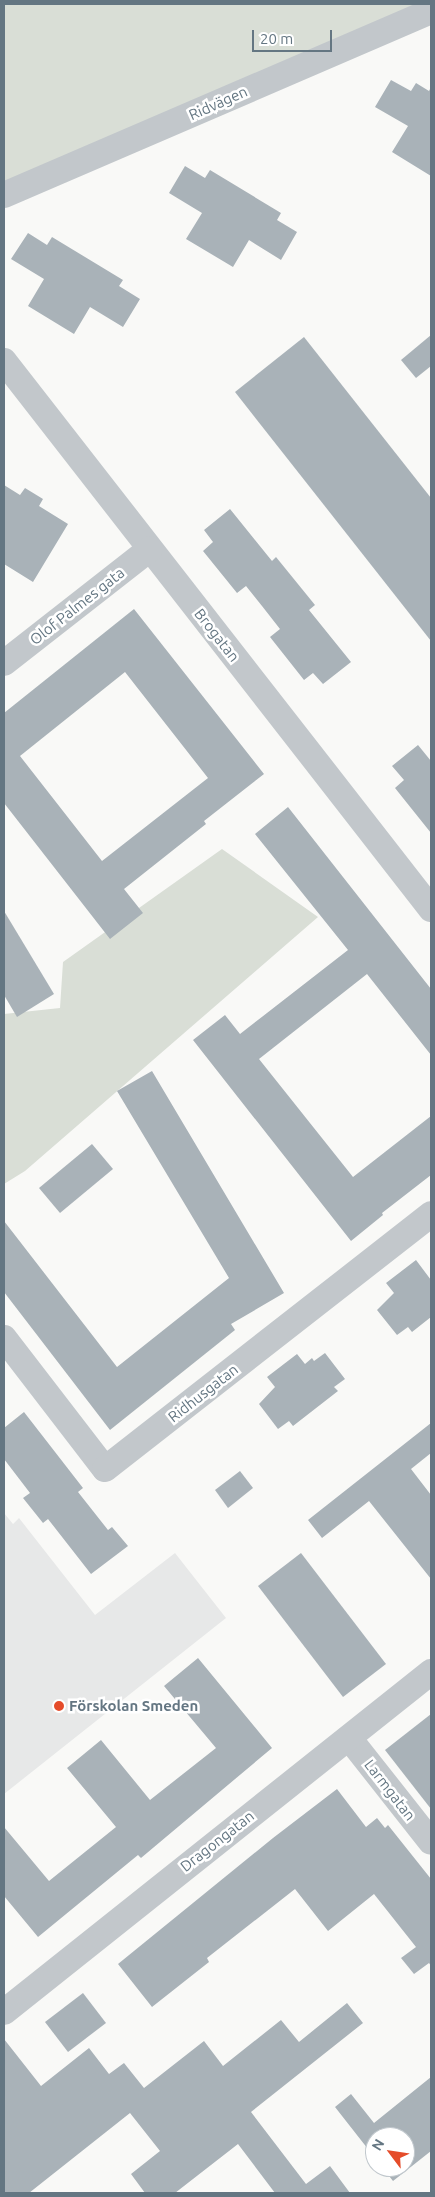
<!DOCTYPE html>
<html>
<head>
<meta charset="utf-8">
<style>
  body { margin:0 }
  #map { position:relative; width:435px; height:2197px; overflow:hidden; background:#f9f9f7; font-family:Ubuntu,sans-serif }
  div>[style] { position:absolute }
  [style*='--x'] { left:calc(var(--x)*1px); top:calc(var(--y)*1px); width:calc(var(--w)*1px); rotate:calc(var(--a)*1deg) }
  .built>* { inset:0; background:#e7e8e8 }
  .green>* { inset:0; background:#d9ded6 }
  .building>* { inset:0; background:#a9b2b8 }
  .minor>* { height:26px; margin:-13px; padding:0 13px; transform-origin:13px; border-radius:13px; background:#c2c7cb }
  .dots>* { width:14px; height:14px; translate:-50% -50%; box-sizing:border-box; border:2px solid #fff; border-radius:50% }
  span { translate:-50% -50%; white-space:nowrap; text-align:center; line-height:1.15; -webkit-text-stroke:5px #fff; paint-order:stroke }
  .street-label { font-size:15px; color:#647682 }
  .poi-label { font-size:15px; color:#647682; font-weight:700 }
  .left { translate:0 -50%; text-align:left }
  .frame { position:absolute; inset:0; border:5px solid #647682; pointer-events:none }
  .north { position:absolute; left:365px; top:2127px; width:50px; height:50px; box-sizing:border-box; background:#fff; border:1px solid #c1c8cd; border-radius:50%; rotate:301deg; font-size:14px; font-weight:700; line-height:20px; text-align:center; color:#647682 }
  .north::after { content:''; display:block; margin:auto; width:18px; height:22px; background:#e54c2a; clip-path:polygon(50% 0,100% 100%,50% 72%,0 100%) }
  .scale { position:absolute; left:252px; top:30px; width:80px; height:22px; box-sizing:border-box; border:2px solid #647682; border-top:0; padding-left:6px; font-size:15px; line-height:18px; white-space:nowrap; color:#647682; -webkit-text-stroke:4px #fff; paint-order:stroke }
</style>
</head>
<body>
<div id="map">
  <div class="built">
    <i style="clip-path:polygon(4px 1513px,13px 1524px,19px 1518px,95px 1615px,175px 1553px,226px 1618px,4px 1794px)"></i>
  </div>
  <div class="green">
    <i style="clip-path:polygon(4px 4px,431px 4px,4px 195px)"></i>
    <i style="clip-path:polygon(222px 849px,318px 917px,25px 1171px,4px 1184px,4px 1014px,60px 1008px,63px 962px)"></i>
  </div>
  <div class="building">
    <i style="clip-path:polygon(391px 80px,411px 91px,416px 83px,429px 91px,431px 87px,431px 176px,392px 152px,408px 126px,375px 107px)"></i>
    <i style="clip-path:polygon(185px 166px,205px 178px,210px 170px,281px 213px,277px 220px,297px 232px,281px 260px,249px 240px,233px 267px,186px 239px,202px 213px,169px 193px)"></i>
    <i style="clip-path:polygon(28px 233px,47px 245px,52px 237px,123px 280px,119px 286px,140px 299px,123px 327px,90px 307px,74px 334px,28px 306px,44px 279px,11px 259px)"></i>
    <i style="clip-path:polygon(431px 335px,431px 366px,416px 378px,401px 360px)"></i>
    <i style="clip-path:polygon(304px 337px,431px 498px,431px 641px,235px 392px)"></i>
    <i style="clip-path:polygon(4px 485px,20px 495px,25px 488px,43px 499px,39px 506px,68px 524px,33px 582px,4px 564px)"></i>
    <i style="clip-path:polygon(230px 509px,272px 561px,276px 557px,315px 605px,309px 610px,351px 662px,323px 684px,313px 673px,304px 680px,270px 637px,280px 629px,262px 606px,246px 586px,237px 593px,203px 551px,213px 542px,204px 530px)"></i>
    <i style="clip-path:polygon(evenodd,134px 609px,264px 774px,204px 821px,206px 824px,124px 889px,143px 913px,110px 939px,4px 803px,4px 713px,134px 609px,125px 672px,208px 778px,102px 861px,20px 756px,125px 672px)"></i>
    <i style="clip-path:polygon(418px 745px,431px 761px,431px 833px,395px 788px,404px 780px,392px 766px)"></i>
    <i style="clip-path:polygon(288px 807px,431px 989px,431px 1055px,367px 974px,259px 1059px,353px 1177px,431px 1116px,431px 1175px,382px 1213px,383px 1215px,351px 1241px,193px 1040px,225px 1015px,240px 1034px,348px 950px,255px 834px)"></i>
    <i style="clip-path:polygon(4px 911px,54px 994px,17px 1017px,4px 995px)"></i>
    <i style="clip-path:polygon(152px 1071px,284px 1293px,231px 1324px,235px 1330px,110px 1430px,4px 1292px,4px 1221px,117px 1367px,229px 1278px,117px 1091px)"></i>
    <i style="clip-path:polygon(92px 1144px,113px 1169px,60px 1213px,39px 1188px)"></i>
    <i style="clip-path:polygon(416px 1260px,431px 1280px,431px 1317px,412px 1332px,408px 1327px,397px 1335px,377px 1310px,394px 1293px,386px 1283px)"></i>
    <i style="clip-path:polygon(325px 1353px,345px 1379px,334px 1387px,338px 1391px,293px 1426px,289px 1421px,278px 1429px,259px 1404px,275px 1387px,267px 1377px,297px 1354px,305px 1364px,312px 1358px,314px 1361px)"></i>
    <i style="clip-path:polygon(24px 1412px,83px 1488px,78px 1492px,108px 1530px,112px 1527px,128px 1546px,91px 1574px,48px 1519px,43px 1523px,23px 1498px,30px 1493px,4px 1459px,4px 1428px)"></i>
    <i style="clip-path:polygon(431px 1423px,431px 1453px,411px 1469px,431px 1495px,431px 1579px,369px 1501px,322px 1538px,308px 1520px)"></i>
    <i style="clip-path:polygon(240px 1471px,253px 1488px,228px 1508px,215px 1490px)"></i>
    <i style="clip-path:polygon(301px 1553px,386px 1664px,343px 1697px,258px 1586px)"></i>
    <i style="clip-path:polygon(198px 1658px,272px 1748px,141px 1858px,138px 1855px,38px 1937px,4px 1896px,4px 1827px,49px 1881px,116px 1827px,67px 1768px,101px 1740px,150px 1800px,216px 1748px,164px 1686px)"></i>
    <i style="clip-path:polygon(431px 1714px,431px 1809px,385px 1750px)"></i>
    <i style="clip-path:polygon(337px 1789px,366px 1827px,377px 1818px,385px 1828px,388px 1825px,431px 1879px,431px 1966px,429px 1963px,414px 1974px,401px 1958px,416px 1947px,374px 1894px,328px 1931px,295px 1889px,207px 1958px,209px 1962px,152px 2007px,118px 1964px,273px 1838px)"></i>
    <i style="clip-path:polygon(83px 1993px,106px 2023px,68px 2052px,45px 2022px)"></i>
    <i style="clip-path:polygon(347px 2003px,363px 2023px,251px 2112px,306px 2184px,330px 2166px,350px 2193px,275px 2193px,238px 2144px,175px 2193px,145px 2193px,131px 2174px,160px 2151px,130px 2113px,29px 2193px,4px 2193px,4px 2039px,41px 2086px,89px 2048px,109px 2074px,124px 2063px,144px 2088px,204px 2041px,223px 2066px,281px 2020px,299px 2042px)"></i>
    <i style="clip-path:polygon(431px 2077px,431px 2151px,393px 2181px,382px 2167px,405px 2167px,405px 2137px,375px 2137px,375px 2158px,335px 2107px,351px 2094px,374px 2123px)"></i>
  </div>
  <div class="minor">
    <i style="--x:4;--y:195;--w:465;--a:-23.3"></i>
    <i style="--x:4;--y:361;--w:695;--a:52.07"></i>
    <i style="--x:4;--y:663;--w:185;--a:-38"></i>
    <i style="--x:4;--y:1338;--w:165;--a:52.4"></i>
    <i style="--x:105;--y:1469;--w:414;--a:-38"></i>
    <i style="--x:349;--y:1738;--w:132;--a:51.7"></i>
    <i style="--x:4;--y:2012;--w:546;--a:-38.53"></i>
  </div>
  <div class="dots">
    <i style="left:59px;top:1706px;background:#e54c2a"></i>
  </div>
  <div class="street-label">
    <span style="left:218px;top:103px;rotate:-24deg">Ridvägen</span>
    <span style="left:77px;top:606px;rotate:-38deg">Olof Palmes gata</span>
    <span style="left:217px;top:635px;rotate:52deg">Brogatan</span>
    <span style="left:203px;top:1393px;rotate:-38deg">Ridhusgatan</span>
    <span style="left:390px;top:1790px;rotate:52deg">Larmgatan</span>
    <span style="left:217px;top:1841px;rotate:-38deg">Dragongatan</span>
  </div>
  <div class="poi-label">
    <span class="left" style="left:69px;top:1706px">Förskolan Smeden</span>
  </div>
  <div class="frame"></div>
  <div class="north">N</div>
  <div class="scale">20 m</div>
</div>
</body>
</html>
